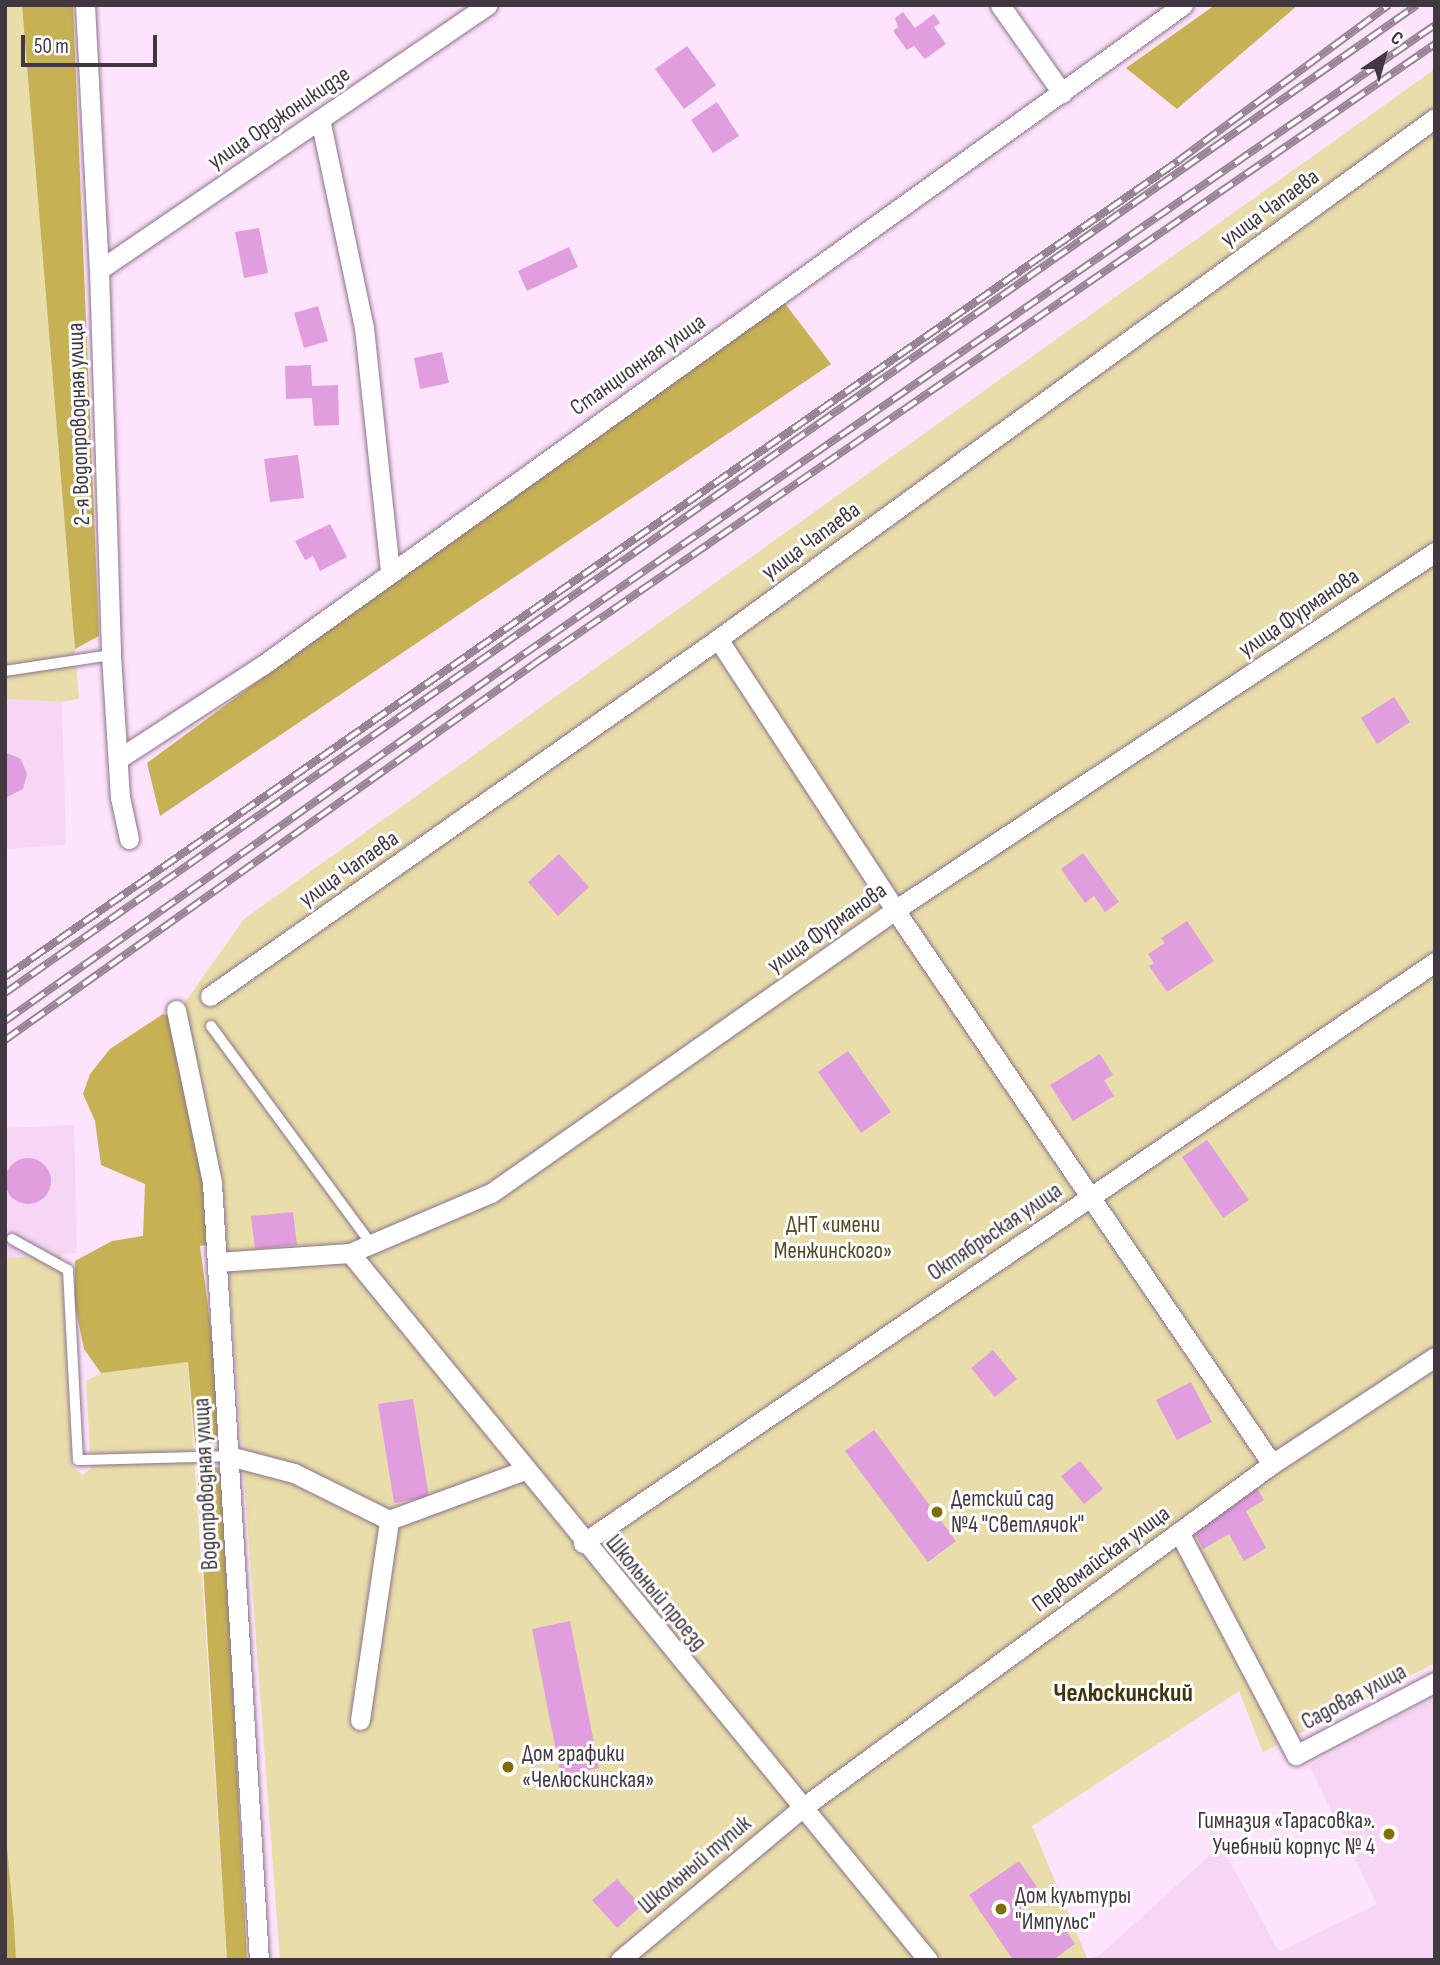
<!DOCTYPE html>
<html>
<head>
<meta charset="utf-8">
<style>
  body { margin:0 }
  #map { position:relative; width:1440px; height:1965px; overflow:hidden; background:#fde3fb; font-family:"Sofia Sans Condensed",sans-serif }
  div>[style] { position:absolute }
  [style*='--x'] { left:calc(var(--x)*1px); top:calc(var(--y)*1px); width:calc(var(--w)*1px); rotate:calc(var(--a)*1deg) }
  .built>* { inset:0; background:#f6d6f4 }
  .green>* { inset:0; background:#e9dda9 }
  .forest>* { inset:0; background:#c6b155 }
  .building>* { inset:0; background:#e19ede }
  .round { border-radius:50% }
  .roads { filter:drop-shadow(0 0 2px #8a7389) drop-shadow(0 0 2px #8a7389) }
  .service>* { height:10px; margin:-5px; padding:0 5px; transform-origin:5px; border-radius:5px; background:#fff }
  .minor>* { height:19px; margin:-9.5px; padding:0 9.5px; transform-origin:9.5px; border-radius:9.5px; background:#fff }
  .rail>* { height:8px; margin-top:-4px; transform-origin:0; background:repeating-linear-gradient(90deg,#fff 0 16px,#978595 0 32px); box-sizing:border-box; border-block:2px solid #978595 }
  .dots>* { width:19px; height:19px; translate:-50% -50%; box-sizing:border-box; border:4px solid #fff; border-radius:50% }
  span { translate:-50% -50%; white-space:nowrap; text-align:center; line-height:1.15; -webkit-text-stroke:6px #fff; paint-order:stroke }
  .street-label { font-size:23px; color:#413740 }
  .park-label { font-size:23px; color:#534922 }
  .poi-label { font-size:23px; color:#413740 }
  .left { translate:0 -50%; text-align:left }
  .right { translate:-100% -50%; text-align:right }
  .quarter-label { font-size:26px; color:#40360c; font-weight:700 }
  .frame { position:absolute; inset:0; border:7px solid #413740; pointer-events:none }
  .north { position:absolute; left:1349px; top:21px; width:70px; height:70px; -webkit-text-stroke:5px #fff; paint-order:stroke; rotate:36deg; font-size:19px; font-weight:700; line-height:28px; text-align:center; color:#413740 }
  .north::after { content:''; display:block; margin:auto; width:24px; height:32px; background:#413740; clip-path:polygon(50% 0,100% 100%,50% 72%,0 100%) }
  .scale { position:absolute; left:21px; top:35px; width:136px; height:32px; box-sizing:border-box; border:4px solid #413740; border-top:0; padding-left:9px; font-size:21px; line-height:24px; white-space:nowrap; color:#413740; -webkit-text-stroke:5px #fff; paint-order:stroke }
</style>
</head>
<body>
<div id="map">
  <div class="built">
    <i style="clip-path:polygon(5px 699px,62px 702px,66px 845px,5px 849px)"></i>
    <i style="clip-path:polygon(74px 1125px,77px 1253px,5px 1258px,5px 1128px)"></i>
    <i style="clip-path:polygon(1435px 1697px,1435px 1960px,1089px 1960px,1101px 1954px,1221px 1845px,1279px 1952px,1377px 1904px,1309px 1765px)"></i>
  </div>
  <div class="green">
    <i style="clip-path:polygon(5px 5px,22px 5px,79px 699px,62px 702px,5px 699px)"></i>
    <i style="clip-path:polygon(1435px 69px,1435px 1663px,1263px 1752px,1239px 1691px,1032px 1826px,1088px 1960px,280px 1960px,222px 1183px,183px 1005px,244px 919px)"></i>
    <i style="clip-path:polygon(61px 1254px,72px 1465px,82px 1475px,91px 1469px,86px 1381px,101px 1373px,188px 1362px,227px 1960px,16px 1960px,5px 1826px,5px 1258px)"></i>
  </div>
  <div class="forest">
    <i style="clip-path:polygon(22px 5px,73px 5px,99px 636px,75px 649px)"></i>
    <i style="clip-path:polygon(1215px 5px,1298px 5px,1177px 109px,1126px 68px)"></i>
    <i style="clip-path:polygon(780px 297px,831px 364px,160px 816px,147px 763px)"></i>
    <i style="clip-path:polygon(163px 1014px,170px 1016px,205px 1188px,211px 1244px,200px 1246px,214px 1353px,221px 1435px,218px 1442px,195px 1444px,188px 1362px,101px 1373px,84px 1349px,75px 1305px,75px 1261px,112px 1241px,143px 1236px,145px 1184px,101px 1165px,95px 1121px,83px 1094px,90px 1074px,110px 1049px)"></i>
    <i style="clip-path:polygon(209px 1465px,218px 1468px,222px 1477px,247px 1960px,227px 1960px,197px 1467px)"></i>
    <i style="clip-path:polygon(5px 1826px,14px 1923px,16px 1960px,5px 1960px)"></i>
  </div>
  <div class="building">
    <i style="clip-path:polygon(903px 12px,915px 28px,934px 14px,940px 23px,934px 27px,946px 44px,925px 59px,914px 46px,907px 50px,893px 31px,898px 27px,895px 18px)"></i>
    <i style="clip-path:polygon(687px 46px,716px 85px,684px 109px,655px 69px)"></i>
    <i style="clip-path:polygon(717px 102px,739px 136px,713px 153px,691px 120px)"></i>
    <i style="clip-path:polygon(259px 228px,268px 273px,244px 278px,235px 232px)"></i>
    <i style="clip-path:polygon(569px 247px,578px 267px,527px 291px,518px 271px)"></i>
    <i style="clip-path:polygon(318px 306px,328px 341px,304px 348px,294px 313px)"></i>
    <i style="clip-path:polygon(442px 352px,449px 383px,420px 389px,414px 358px)"></i>
    <i style="clip-path:polygon(311px 365px,312px 386px,338px 385px,339px 425px,314px 426px,312px 398px,286px 399px,285px 366px)"></i>
    <i style="clip-path:polygon(298px 455px,304px 498px,270px 502px,264px 459px)"></i>
    <i style="clip-path:polygon(330px 524px,347px 557px,320px 571px,313px 556px,305px 560px,295px 541px)"></i>
    <i style="clip-path:polygon(1394px 697px,1410px 722px,1377px 744px,1361px 718px)"></i>
    <i style="clip-path:polygon(5px 752px,21px 759px,27px 774px,23px 789px,5px 798px)"></i>
    <i style="clip-path:polygon(1083px 853px,1119px 902px,1105px 912px,1094px 896px,1085px 903px,1061px 869px)"></i>
    <i style="clip-path:polygon(559px 854px,589px 887px,558px 916px,528px 882px)"></i>
    <i style="clip-path:polygon(1187px 921px,1214px 961px,1167px 992px,1149px 966px,1154px 963px,1148px 954px,1165px 943px,1161px 938px)"></i>
    <i style="clip-path:polygon(848px 1051px,891px 1112px,861px 1133px,818px 1072px)"></i>
    <i style="clip-path:polygon(1100px 1054px,1113px 1075px,1104px 1080px,1114px 1096px,1073px 1121px,1050px 1085px)"></i>
    <i style="clip-path:polygon(1207px 1140px,1249px 1200px,1223px 1218px,1182px 1157px)"></i>
    <i class="round" style="left:5px;top:1158px;width:46px;height:46px"></i>
    <i style="clip-path:polygon(293px 1212px,297px 1245px,255px 1249px,251px 1216px)"></i>
    <i style="clip-path:polygon(993px 1350px,1017px 1379px,995px 1397px,971px 1368px)"></i>
    <i style="clip-path:polygon(1191px 1382px,1212px 1422px,1177px 1440px,1156px 1400px)"></i>
    <i style="clip-path:polygon(413px 1399px,429px 1497px,394px 1503px,378px 1404px)"></i>
    <i style="clip-path:polygon(874px 1430px,956px 1541px,928px 1562px,845px 1451px)"></i>
    <i style="clip-path:polygon(1080px 1461px,1103px 1489px,1084px 1504px,1061px 1476px)"></i>
    <i style="clip-path:polygon(1257px 1488px,1264px 1500px,1246px 1511px,1266px 1548px,1244px 1561px,1229px 1534px,1203px 1549px,1191px 1526px)"></i>
    <i style="clip-path:polygon(570px 1621px,599px 1768px,561px 1776px,532px 1629px)"></i>
    <i style="clip-path:polygon(1019px 1861px,1037px 1887px,1017px 1900px,1038px 1930px,1057px 1917px,1075px 1944px,1053px 1960px,1013px 1960px,969px 1895px)"></i>
    <i style="clip-path:polygon(617px 1879px,641px 1906px,617px 1928px,592px 1900px)"></i>
  </div>
  <div class="roads">
    <div class="service">
      <i style="--x:5;--y:671;--w:107;--a:-8.6"></i>
      <i style="--x:211;--y:1026;--w:270;--a:53.7"></i>
      <i style="--x:12;--y:1239;--w:64;--a:29"></i>
      <i style="--x:68;--y:1270;--w:190;--a:87"></i>
      <i style="--x:78;--y:1460;--w:151;--a:-1.5"></i>
    </div>
    <div class="minor">
      <i style="--x:85;--y:5;--w:265;--a:87"></i>
      <i style="--x:99;--y:270;--w:385;--a:88.2"></i>
      <i style="--x:111;--y:655;--w:142;--a:86.4"></i>
      <i style="--x:120;--y:797;--w:43;--a:77.9"></i>
      <i style="--x:1000;--y:5;--w:108;--a:54.8"></i>
      <i style="--x:320;--y:119;--w:214;--a:78.1"></i>
      <i style="--x:364;--y:328;--w:246;--a:83.9"></i>
      <i style="--x:99;--y:270;--w:470;--a:-34.3"></i>
      <i style="--x:718;--y:639;--w:324;--a:56.8"></i>
      <i style="--x:895;--y:910;--w:670;--a:55.76"></i>
      <i style="--x:118;--y:759;--w:173;--a:-33"></i>
      <i style="--x:263;--y:665;--w:1132;--a:-35.66"></i>
      <i style="--x:210;--y:996;--w:621;--a:-35.1"></i>
      <i style="--x:718;--y:639;--w:886;--a:-36"></i>
      <i style="--x:176;--y:1010;--w:177;--a:78.2"></i>
      <i style="--x:212;--y:1183;--w:778;--a:86.54"></i>
      <i style="--x:350;--y:1253;--w:913;--a:50.73"></i>
      <i style="--x:217;--y:1262;--w:133;--a:-3.9"></i>
      <i style="--x:350;--y:1253;--w:153;--a:-23.1"></i>
      <i style="--x:491;--y:1193;--w:493;--a:-35"></i>
      <i style="--x:895;--y:910;--w:648;--a:-33.54"></i>
      <i style="--x:229;--y:1456;--w:67;--a:14.7"></i>
      <i style="--x:294;--y:1473;--w:106;--a:26.3"></i>
      <i style="--x:1179;--y:1532;--w:252;--a:62.3"></i>
      <i style="--x:1296;--y:1755;--w:157;--a:-27.7"></i>
      <i style="--x:583;--y:1543;--w:1031;--a:-34.29"></i>
      <i style="--x:360;--y:1720;--w:202;--a:-81.7"></i>
      <i style="--x:389;--y:1520;--w:145;--a:-20.2"></i>
      <i style="--x:620;--y:1960;--w:237;--a:-39.9"></i>
      <i style="--x:802;--y:1808;--w:582;--a:-36.2"></i>
      <i style="--x:1272;--y:1464;--w:195;--a:-33.3"></i>
    </div>
  </div>
  <div class="rail">
    <i style="--x:5;--y:977;--w:1429;--a:-34.82"></i>
    <i style="--x:1178;--y:161;--w:262;--a:-36.5"></i>
    <i style="--x:5;--y:993;--w:1723;--a:-34.98"></i>
    <i style="--x:5;--y:1021;--w:636;--a:-35.27"></i>
    <i style="--x:524;--y:654;--w:1107;--a:-34.62"></i>
    <i style="--x:5;--y:1040;--w:649;--a:-35.4"></i>
    <i style="--x:534;--y:664;--w:1094;--a:-34.53"></i>
  </div>
  <div class="dots">
    <i style="left:937px;top:1512px;background:#816e0a"></i>
    <i style="left:508px;top:1767px;background:#816e0a"></i>
    <i style="left:1389px;top:1834px;background:#816e0a"></i>
    <i style="left:1001px;top:1909px;background:#816e0a"></i>
  </div>
  <div class="street-label">
    <span style="left:279px;top:118px;rotate:-34deg">улица Орджоникидзе</span>
    <span style="left:1270px;top:208px;rotate:-36deg">улица Чапаева</span>
    <span style="left:638px;top:365px;rotate:-35deg">Станционная улица</span>
    <span style="left:79px;top:424px;rotate:-92deg">2-я Водопроводная улица</span>
    <span style="left:811px;top:541px;rotate:-36deg">улица Чапаева</span>
    <span style="left:1299px;top:613px;rotate:-34deg">улица Фурманова</span>
    <span style="left:349px;top:869px;rotate:-35deg">улица Чапаева</span>
    <span style="left:827px;top:928px;rotate:-35deg">улица Фурманова</span>
    <span style="left:995px;top:1232px;rotate:-34deg">Октябрьская улица</span>
    <span style="left:206px;top:1484px;rotate:-93deg">Водопроводная улица</span>
    <span style="left:1101px;top:1559px;rotate:-36deg">Первомайская улица</span>
    <span style="left:656px;top:1593px;rotate:50deg">Школьный проезд</span>
    <span style="left:1354px;top:1697px;rotate:-28deg">Садовая улица</span>
    <span style="left:695px;top:1865px;rotate:-40deg">Школьный тупик</span>
  </div>
  <div class="park-label">
    <span style="left:833px;top:1238px">ДНТ «имени<br>Менжинского»</span>
  </div>
  <div class="poi-label">
    <span class="left" style="left:951px;top:1512px">Детский сад<br>№4 "Светлячок"</span>
    <span class="left" style="left:522px;top:1767px">Дом графики<br>«Челюскинская»</span>
    <span class="right" style="left:1375px;top:1834px">Гимназия «Тарасовка».<br>Учебный корпус № 4</span>
    <span class="left" style="left:1015px;top:1909px">Дом культуры<br>"Импульс"</span>
  </div>
  <div class="quarter-label">
    <span style="left:1123px;top:1694px">Челюскинский</span>
  </div>
  <div class="frame"></div>
  <div class="north">С</div>
  <div class="scale">50 m</div>
</div>
</body>
</html>
